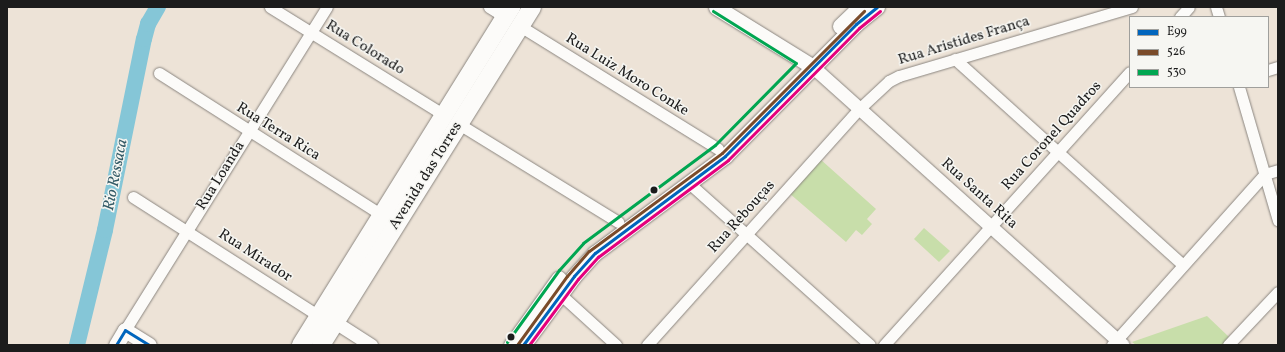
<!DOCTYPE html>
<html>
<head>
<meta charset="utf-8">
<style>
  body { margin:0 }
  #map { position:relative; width:1285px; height:352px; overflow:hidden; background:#ede3d7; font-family:Vollkorn,serif }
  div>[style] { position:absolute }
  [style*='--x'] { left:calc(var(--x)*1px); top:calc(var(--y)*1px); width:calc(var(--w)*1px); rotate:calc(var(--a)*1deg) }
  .green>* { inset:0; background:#c8deaa }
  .river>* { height:16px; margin:-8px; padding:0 8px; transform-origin:8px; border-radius:8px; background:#85c6d7 }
  .roads { filter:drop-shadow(0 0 1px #8b8680) drop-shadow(0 0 1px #8b8680) }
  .minor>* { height:11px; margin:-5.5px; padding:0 5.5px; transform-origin:5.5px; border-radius:5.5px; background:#fcfbf9 }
  .tertiary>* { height:13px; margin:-6.5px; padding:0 6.5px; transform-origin:6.5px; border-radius:6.5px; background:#fcfbf9 }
  .secondary>* { height:15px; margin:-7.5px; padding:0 7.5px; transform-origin:7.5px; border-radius:7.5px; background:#fcfbf9 }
  .trunk>* { height:18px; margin:-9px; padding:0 9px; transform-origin:9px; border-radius:9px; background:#fcfbf9 }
  .bus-1>* { height:3px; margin:-1.5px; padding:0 1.5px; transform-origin:1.5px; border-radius:1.5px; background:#0065bd }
  .bus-2>* { height:3px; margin:-1.5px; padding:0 1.5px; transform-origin:1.5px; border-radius:1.5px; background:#7a4b2a }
  .bus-3>* { height:3px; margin:-1.5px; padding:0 1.5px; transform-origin:1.5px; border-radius:1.5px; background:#00a651 }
  .bus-4>* { height:3px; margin:-1.5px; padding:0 1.5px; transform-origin:1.5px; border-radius:1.5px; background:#e5007d }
  .dots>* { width:11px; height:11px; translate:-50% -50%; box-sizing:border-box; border:2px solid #f6f6f2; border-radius:50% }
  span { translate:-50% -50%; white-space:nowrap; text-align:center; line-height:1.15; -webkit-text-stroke:3px #f6f6f2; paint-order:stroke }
  .street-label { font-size:15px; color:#1c1c1c }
  .water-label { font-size:16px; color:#345b67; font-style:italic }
  .frame { position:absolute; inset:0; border:8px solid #1c1c1c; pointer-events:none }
  .legend { position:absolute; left:1129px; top:16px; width:140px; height:72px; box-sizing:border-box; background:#f6f6f2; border:1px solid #9f9f9c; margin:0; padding:5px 7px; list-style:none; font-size:12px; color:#1c1c1c }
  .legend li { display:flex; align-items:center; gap:8px; height:20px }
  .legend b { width:20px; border:1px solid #9f9f9c }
</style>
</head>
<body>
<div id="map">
  <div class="green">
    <i style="clip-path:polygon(820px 159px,876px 209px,867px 219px,872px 224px,862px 235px,856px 230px,846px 242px,789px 193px)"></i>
    <i style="clip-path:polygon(924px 228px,950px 251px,939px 262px,914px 239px)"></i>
    <i style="clip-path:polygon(1207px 316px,1229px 337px,1222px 345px,1136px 345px,1132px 342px)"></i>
  </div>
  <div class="river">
    <i style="--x:77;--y:345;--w:118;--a:-76.3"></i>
    <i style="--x:105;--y:230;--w:195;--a:-78.5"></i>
    <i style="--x:144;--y:39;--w:16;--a:-75"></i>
    <i style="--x:148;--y:24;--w:20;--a:-60"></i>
  </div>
  <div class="roads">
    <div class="minor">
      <i style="--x:270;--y:7;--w:205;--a:31.8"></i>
      <i style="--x:489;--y:7;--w:19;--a:32"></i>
      <i style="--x:1216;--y:7;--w:10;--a:73"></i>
      <i style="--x:1180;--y:17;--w:13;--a:-48"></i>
      <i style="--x:520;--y:26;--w:233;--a:31.8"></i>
      <i style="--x:955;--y:59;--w:307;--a:42.1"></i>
      <i style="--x:1268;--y:70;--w:10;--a:-17"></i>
      <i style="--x:159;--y:73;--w:264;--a:32.5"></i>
      <i style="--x:1239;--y:87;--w:139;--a:73.7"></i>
      <i style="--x:459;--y:124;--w:187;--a:31.6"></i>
      <i style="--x:690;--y:184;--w:241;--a:41.8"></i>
      <i style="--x:133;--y:197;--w:221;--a:32.6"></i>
      <i style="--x:560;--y:294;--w:76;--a:42.3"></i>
      <i style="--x:125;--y:330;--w:381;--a:-58"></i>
      <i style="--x:647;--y:345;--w:317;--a:-48.1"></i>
      <i style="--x:859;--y:109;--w:41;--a:-43"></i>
      <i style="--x:889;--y:81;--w:11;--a:-27"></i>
      <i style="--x:899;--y:76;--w:243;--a:-16.5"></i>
      <i style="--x:884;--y:345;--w:367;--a:-48"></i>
      <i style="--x:1112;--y:345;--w:229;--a:-48.2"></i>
      <i style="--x:1265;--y:174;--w:14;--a:-17"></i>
      <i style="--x:1228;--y:345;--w:73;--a:-46.7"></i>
    </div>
    <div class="tertiary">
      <i style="--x:813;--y:67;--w:416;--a:41.9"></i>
      <i style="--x:335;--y:322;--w:43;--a:32.6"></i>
    </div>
    <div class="secondary">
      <i style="--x:716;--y:7;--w:114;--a:31.7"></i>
      <i style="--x:840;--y:26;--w:28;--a:-44"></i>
      <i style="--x:116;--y:345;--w:17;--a:-59"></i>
      <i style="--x:125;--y:330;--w:28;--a:32"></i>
      <i style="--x:511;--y:345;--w:82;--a:-54.4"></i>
      <i style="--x:523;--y:345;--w:86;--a:-53.5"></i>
      <i style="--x:574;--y:276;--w:31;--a:-48"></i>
      <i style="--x:595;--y:253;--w:162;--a:-36.7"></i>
      <i style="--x:725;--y:156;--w:186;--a:-45.2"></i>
      <i style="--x:856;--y:24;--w:27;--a:-39"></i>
    </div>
    <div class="trunk">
      <i style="--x:301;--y:345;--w:398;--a:-58.1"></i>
      <i style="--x:321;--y:345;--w:398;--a:-58"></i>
    </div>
  </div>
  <div class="bus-1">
    <i style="--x:116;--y:345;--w:17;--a:-59"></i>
    <i style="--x:125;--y:330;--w:28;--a:32"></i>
    <i style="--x:523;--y:345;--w:86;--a:-53.5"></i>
    <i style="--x:574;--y:276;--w:31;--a:-48"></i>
    <i style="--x:595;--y:253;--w:162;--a:-36.7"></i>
    <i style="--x:725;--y:156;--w:186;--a:-45.2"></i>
    <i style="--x:856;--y:24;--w:27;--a:-39"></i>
  </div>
  <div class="bus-2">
    <i style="--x:517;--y:345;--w:85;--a:-54.1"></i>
    <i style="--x:567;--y:276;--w:33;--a:-49"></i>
    <i style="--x:589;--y:251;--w:165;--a:-36.4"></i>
    <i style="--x:722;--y:153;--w:201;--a:-45"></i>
  </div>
  <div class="bus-3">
    <i style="--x:507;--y:342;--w:89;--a:-54.2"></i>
    <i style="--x:559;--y:270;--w:36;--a:-48"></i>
    <i style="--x:583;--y:243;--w:164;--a:-36.6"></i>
    <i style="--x:715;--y:145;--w:115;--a:-45.4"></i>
    <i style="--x:796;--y:63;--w:98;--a:-147.9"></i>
  </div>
  <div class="bus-4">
    <i style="--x:529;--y:345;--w:82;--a:-53.4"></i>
    <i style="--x:578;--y:279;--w:30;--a:-48"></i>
    <i style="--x:598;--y:257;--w:162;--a:-36.7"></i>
    <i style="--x:728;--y:160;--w:186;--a:-45.2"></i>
    <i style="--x:859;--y:28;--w:27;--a:-39"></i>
  </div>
  <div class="dots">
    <i style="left:654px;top:190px;background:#1c1c1c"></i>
    <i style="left:511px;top:337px;background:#1c1c1c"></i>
  </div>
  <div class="street-label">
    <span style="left:964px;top:41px;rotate:-17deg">Rua Aristides França</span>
    <span style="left:365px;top:48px;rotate:32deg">Rua Colorado</span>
    <span style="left:627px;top:75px;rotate:32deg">Rua Luiz Moro Conke</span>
    <span style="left:278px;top:132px;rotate:32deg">Rua Terra Rica</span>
    <span style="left:1052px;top:136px;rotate:-48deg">Rua Coronel Quadros</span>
    <span style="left:221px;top:176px;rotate:-58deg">Rua Loanda</span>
    <span style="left:426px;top:176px;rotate:-58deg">Avenida das Torres</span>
    <span style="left:979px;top:194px;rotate:42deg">Rua Santa Rita</span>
    <span style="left:742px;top:217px;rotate:-48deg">Rua Rebouças</span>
    <span style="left:255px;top:256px;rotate:33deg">Rua Mirador</span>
  </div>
  <div class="water-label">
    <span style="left:116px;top:175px;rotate:-79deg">Rio Ressaca</span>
  </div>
  <div class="frame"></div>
  <ul class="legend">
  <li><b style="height:5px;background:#0065bd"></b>E99</li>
  <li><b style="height:5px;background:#7a4b2a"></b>526</li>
  <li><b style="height:5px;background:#00a651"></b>530</li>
  </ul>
</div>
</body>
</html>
